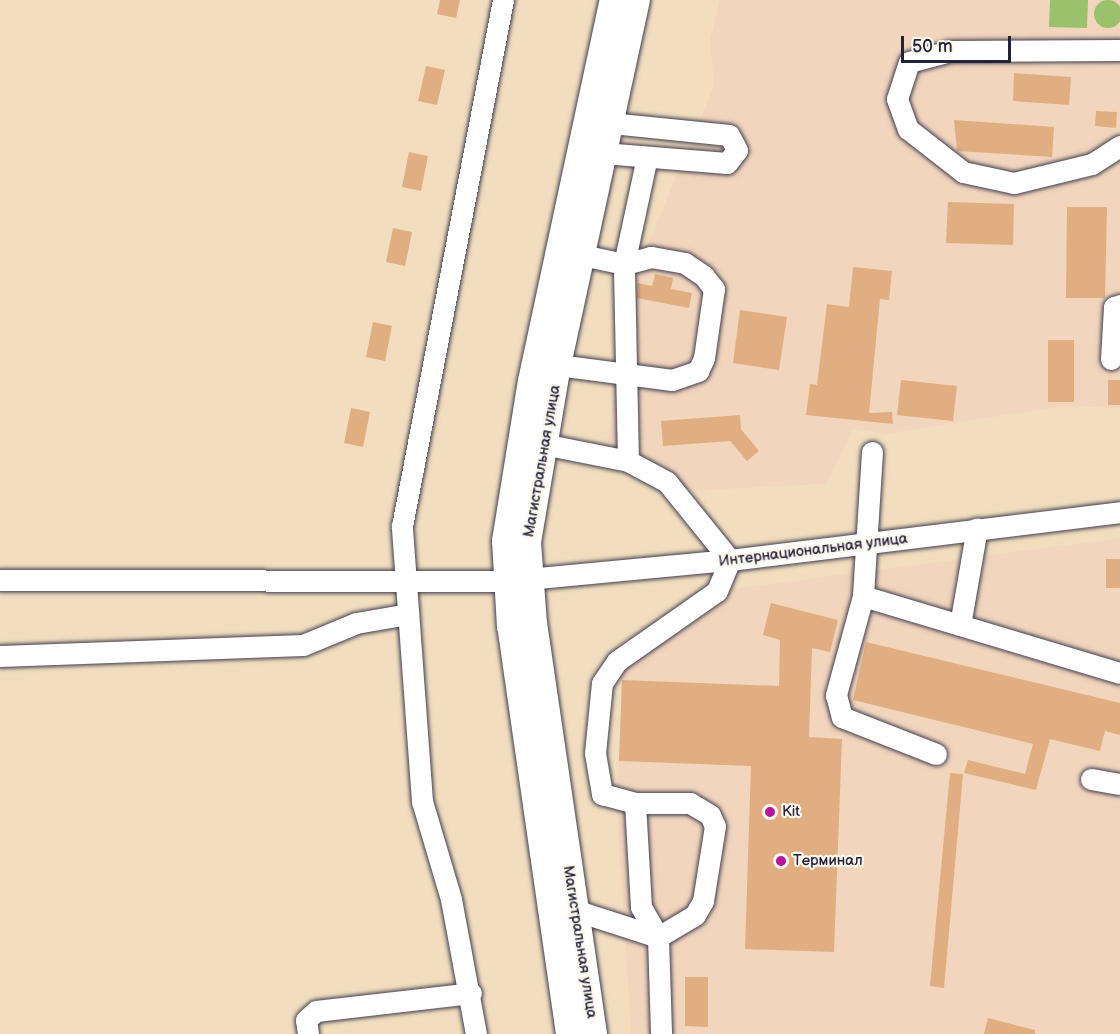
<!DOCTYPE html>
<html>
<head>
<meta charset="utf-8">
<style>
  body { margin:0 }
  #map { position:relative; width:1120px; height:1034px; overflow:hidden; background:#f2debf; font-family:"Balsamiq Sans",sans-serif }
  div>[style] { position:absolute }
  [style*='--x'] { left:calc(var(--x)*1px); top:calc(var(--y)*1px); width:calc(var(--w)*1px); rotate:calc(var(--a)*1deg) }
  .built>* { inset:0; background:#f2d5bd }
  .green>* { inset:0; background:#9ac16c }
  .round { border-radius:50% }
  .building>* { inset:0; background:#e0ae80 }
  .roads { filter:drop-shadow(0 0 2px #413e4f) drop-shadow(0 0 2px #413e4f) }
  .minor>* { height:21px; margin:-10.5px; padding:0 10.5px; transform-origin:10.5px; border-radius:10.5px; background:#fff }
  .major>* { height:26px; margin:-13px; padding:0 13px; transform-origin:13px; border-radius:13px; background:#fff }
  .dots>* { width:16px; height:16px; translate:-50% -50%; box-sizing:border-box; border:3px solid #fbf7ec; border-radius:50% }
  span { translate:-50% -50%; white-space:nowrap; text-align:center; line-height:1.15; -webkit-text-stroke:4.5px #fbf7ec; paint-order:stroke }
  .street-label { font-size:15px; color:#22223b }
  .poi-label { font-size:15px; color:#22223b }
  .left { translate:0 -50%; text-align:left }
  .scale { position:absolute; left:901px; top:36px; width:110px; height:27px; box-sizing:border-box; border:3px solid #22223b; border-top:0; padding-left:8px; font-size:18px; line-height:21px; white-space:nowrap; color:#22223b; -webkit-text-stroke:4px #fbf7ec; paint-order:stroke }
</style>
</head>
<body>
<div id="map">
  <div class="built">
    <i style="clip-path:polygon(720px 0,1120px 0,1120px 408px,1063px 406px,885px 434px,853px 429px,826px 484px,660px 492px,608px 442px,628px 292px,714px 86px,710px 40px)"></i>
    <i style="clip-path:polygon(1120px 538px,1120px 1034px,631px 1034px,617px 810px,623px 646px,724px 590px)"></i>
  </div>
  <div class="green">
    <i class="round" style="left:1094px;top:0;width:28px;height:28px"></i>
    <i style="clip-path:polygon(1050px 0,1088px 0,1087px 28px,1049px 27px)"></i>
  </div>
  <div class="building">
    <i style="clip-path:polygon(440px 0,460px 0,456px 18px,437px 14px)"></i>
    <i style="clip-path:polygon(426px 66px,445px 70px,437px 105px,418px 101px)"></i>
    <i style="clip-path:polygon(1014px 73px,1071px 77px,1069px 105px,1013px 101px)"></i>
    <i style="clip-path:polygon(1096px 111px,1117px 112px,1116px 128px,1095px 126px)"></i>
    <i style="clip-path:polygon(954px 120px,1054px 127px,1052px 157px,957px 151px)"></i>
    <i style="clip-path:polygon(409px 152px,428px 156px,421px 191px,402px 187px)"></i>
    <i style="clip-path:polygon(948px 202px,1014px 204px,1013px 245px,946px 243px)"></i>
    <i style="clip-path:polygon(1067px 207px,1107px 207px,1105px 298px,1066px 298px)"></i>
    <i style="clip-path:polygon(393px 228px,412px 232px,405px 266px,386px 262px)"></i>
    <i style="clip-path:polygon(853px 267px,892px 271px,889px 300px,880px 299px,869px 413px,892px 412px,893px 424px,806px 415px,810px 384px,817px 385px,827px 304px,849px 307px)"></i>
    <i style="clip-path:polygon(655px 274px,673px 278px,671px 289px,692px 293px,689px 308px,637px 298px,638px 283px,652px 286px)"></i>
    <i style="clip-path:polygon(740px 310px,787px 317px,779px 370px,733px 363px)"></i>
    <i style="clip-path:polygon(373px 322px,392px 326px,385px 361px,366px 357px)"></i>
    <i style="clip-path:polygon(1048px 340px,1074px 340px,1074px 402px,1048px 402px)"></i>
    <i style="clip-path:polygon(901px 380px,957px 386px,953px 421px,897px 415px)"></i>
    <i style="clip-path:polygon(1108px 380px,1120px 380px,1120px 405px,1108px 405px)"></i>
    <i style="clip-path:polygon(351px 408px,370px 412px,363px 447px,344px 443px)"></i>
    <i style="clip-path:polygon(740px 415px,741px 429px,759px 451px,747px 461px,730px 441px,663px 446px,661px 421px)"></i>
    <i style="clip-path:polygon(1106px 559px,1120px 559px,1120px 588px,1106px 588px)"></i>
    <i style="clip-path:polygon(771px 603px,838px 620px,830px 652px,812px 648px,809px 737px,842px 739px,834px 952px,745px 949px,751px 766px,619px 761px,622px 680px,779px 686px,780px 640px,763px 635px)"></i>
    <i style="clip-path:polygon(866px 642px,1120px 703px,1120px 735px,1105px 731px,1100px 751px,1050px 739px,1036px 790px,964px 773px,968px 760px,1025px 774px,1033px 744px,853px 700px)"></i>
    <i style="clip-path:polygon(950px 773px,963px 774px,944px 988px,930px 986px)"></i>
    <i style="clip-path:polygon(685px 977px,708px 977px,708px 1027px,685px 1026px)"></i>
    <i style="clip-path:polygon(988px 1018px,1035px 1030px,1035px 1034px,984px 1034px)"></i>
  </div>
  <div class="roads">
    <div class="minor">
      <i style="--x:1120;--y:50;--w:170;--a:179.7"></i>
      <i style="--x:950;--y:51;--w:42;--a:165"></i>
      <i style="--x:909;--y:62;--w:39;--a:108"></i>
      <i style="--x:897;--y:99;--w:32;--a:70"></i>
      <i style="--x:908;--y:129;--w:70;--a:38"></i>
      <i style="--x:963;--y:172;--w:52;--a:12.2"></i>
      <i style="--x:1014;--y:183;--w:80;--a:-13.7"></i>
      <i style="--x:1092;--y:164;--w:33;--a:-33"></i>
      <i style="--x:603;--y:153;--w:124;--a:4.6"></i>
      <i style="--x:727;--y:163;--w:16;--a:-52"></i>
      <i style="--x:737;--y:150;--w:17;--a:-118"></i>
      <i style="--x:729;--y:135;--w:120;--a:-174.2"></i>
      <i style="--x:1111;--y:359;--w:52;--a:-86.7"></i>
      <i style="--x:1114;--y:307;--w:6;--a:-18"></i>
      <i style="--x:558;--y:365;--w:115;--a:7.5"></i>
      <i style="--x:672;--y:380;--w:28;--a:-19"></i>
      <i style="--x:698;--y:371;--w:14;--a:-65"></i>
      <i style="--x:704;--y:358;--w:70;--a:-81.8"></i>
      <i style="--x:714;--y:289;--w:16;--a:-128"></i>
      <i style="--x:704;--y:276;--w:23;--a:-146"></i>
      <i style="--x:685;--y:263;--w:35;--a:-170"></i>
      <i style="--x:651;--y:257;--w:28;--a:165"></i>
      <i style="--x:624;--y:264;--w:43;--a:-167.9"></i>
      <i style="--x:543;--y:444;--w:87;--a:11.3"></i>
      <i style="--x:628;--y:461;--w:44;--a:28.3"></i>
      <i style="--x:667;--y:482;--w:100;--a:51.1"></i>
      <i style="--x:730;--y:560;--w:34;--a:113"></i>
      <i style="--x:717;--y:591;--w:122;--a:145"></i>
      <i style="--x:617;--y:661;--w:27;--a:124"></i>
      <i style="--x:602;--y:683;--w:70;--a:95.7"></i>
      <i style="--x:595;--y:753;--w:42;--a:80.3"></i>
      <i style="--x:602;--y:794;--w:34;--a:15"></i>
      <i style="--x:635;--y:803;--w:55;--a:0"></i>
      <i style="--x:690;--y:803;--w:23;--a:31"></i>
      <i style="--x:710;--y:815;--w:12;--a:66"></i>
      <i style="--x:715;--y:826;--w:76;--a:99.1"></i>
      <i style="--x:703;--y:901;--w:16;--a:120"></i>
      <i style="--x:695;--y:915;--w:43;--a:149.3"></i>
      <i style="--x:658;--y:937;--w:78;--a:-162"></i>
      <i style="--x:584;--y:913;--w:23;--a:178"></i>
      <i style="--x:872;--y:452;--w:144;--a:93.6"></i>
      <i style="--x:863;--y:596;--w:103;--a:105.3"></i>
      <i style="--x:836;--y:695;--w:23;--a:75"></i>
      <i style="--x:842;--y:717;--w:101;--a:21.5"></i>
      <i style="--x:628;--y:461;--w:197;--a:-91.2"></i>
      <i style="--x:624;--y:264;--w:109;--a:-77.9"></i>
      <i style="--x:0;--y:580;--w:506;--a:0.11"></i>
      <i style="--x:506;--y:581;--w:225;--a:-5.4"></i>
      <i style="--x:730;--y:560;--w:393;--a:-7"></i>
      <i style="--x:863;--y:596;--w:268;--a:16.7"></i>
      <i style="--x:960;--y:625;--w:98;--a:-80.1"></i>
      <i style="--x:0;--y:656;--w:303;--a:-2.1"></i>
      <i style="--x:303;--y:645;--w:57;--a:-22.5"></i>
      <i style="--x:356;--y:623;--w:53;--a:-9.8"></i>
      <i style="--x:1091;--y:779;--w:29;--a:10"></i>
      <i style="--x:635;--y:803;--w:104;--a:86.7"></i>
      <i style="--x:641;--y:907;--w:34;--a:60"></i>
      <i style="--x:658;--y:937;--w:97;--a:88.2"></i>
      <i style="--x:308;--y:1034;--w:14;--a:-98"></i>
      <i style="--x:306;--y:1020;--w:13;--a:-42"></i>
      <i style="--x:316;--y:1011;--w:156;--a:-6.6"></i>
      <i style="--x:476;--y:1034;--w:137;--a:-100.5"></i>
      <i style="--x:451;--y:899;--w:102;--a:-106.5"></i>
      <i style="--x:422;--y:801;--w:276;--a:-94.2"></i>
      <i style="--x:402;--y:526;--w:536;--a:-79.13"></i>
    </div>
    <div class="major">
      <i style="--x:569;--y:1034;--w:411;--a:-98.2"></i>
      <i style="--x:510;--y:627;--w:86;--a:-93.3"></i>
      <i style="--x:505;--y:541;--w:162;--a:-80.8"></i>
      <i style="--x:531;--y:381;--w:390;--a:-77.9"></i>
      <i style="--x:594;--y:1034;--w:414;--a:-98.3"></i>
      <i style="--x:534;--y:624;--w:82;--a:-94.2"></i>
      <i style="--x:528;--y:542;--w:180;--a:-80.4"></i>
      <i style="--x:558;--y:365;--w:373;--a:-77.8"></i>
    </div>
  </div>
  <div class="dots">
    <i style="left:770px;top:812px;background:#b5179e"></i>
    <i style="left:781px;top:861px;background:#b5179e"></i>
  </div>
  <div class="street-label">
    <span style="left:542px;top:461px;rotate:-80deg">Магистральная улица</span>
    <span style="left:813px;top:550px;rotate:-7deg">Интернациональная улица</span>
    <span style="left:580px;top:942px;rotate:81deg">Магистральная улица</span>
  </div>
  <div class="poi-label">
    <span class="left" style="left:782px;top:812px">Kit</span>
    <span class="left" style="left:793px;top:861px">Терминал</span>
  </div>
  <div class="scale">50 m</div>
</div>
</body>
</html>
